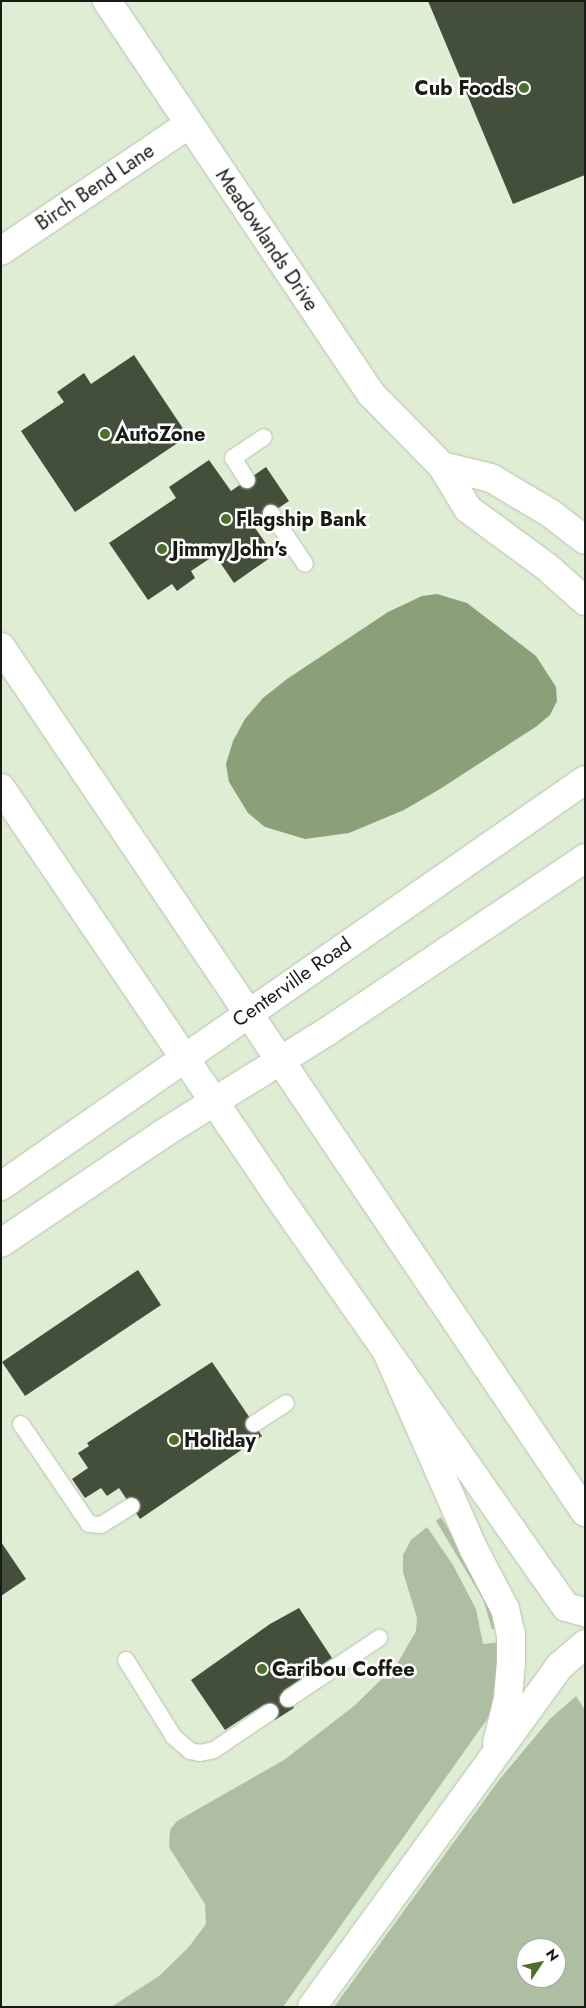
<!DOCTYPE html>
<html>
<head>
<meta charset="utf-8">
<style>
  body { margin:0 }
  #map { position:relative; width:586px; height:2008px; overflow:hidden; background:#dfedd5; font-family:Jost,sans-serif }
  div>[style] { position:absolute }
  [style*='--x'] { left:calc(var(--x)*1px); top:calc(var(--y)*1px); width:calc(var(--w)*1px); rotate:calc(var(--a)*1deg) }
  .green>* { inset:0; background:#aebea2 }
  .water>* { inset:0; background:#89a078 }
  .building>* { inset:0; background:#434f3b }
  .roads { filter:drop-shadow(0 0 1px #b6c3ac) drop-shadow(0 0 1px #b6c3ac) }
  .lane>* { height:16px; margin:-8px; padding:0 8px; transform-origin:8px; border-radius:8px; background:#fff }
  .street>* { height:28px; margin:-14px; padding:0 14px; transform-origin:14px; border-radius:14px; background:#fff }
  .secondary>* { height:28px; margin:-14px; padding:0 14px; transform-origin:14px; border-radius:14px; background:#fff }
  .primary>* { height:28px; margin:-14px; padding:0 14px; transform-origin:14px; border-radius:14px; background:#fff }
  .highway>* { height:28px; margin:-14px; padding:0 14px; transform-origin:14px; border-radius:14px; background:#fff }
  .dots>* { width:14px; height:14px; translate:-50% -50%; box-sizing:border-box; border:2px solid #fff; border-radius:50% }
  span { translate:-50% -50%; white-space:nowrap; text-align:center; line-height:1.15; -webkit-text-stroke:5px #fff; paint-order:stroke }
  .poi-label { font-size:20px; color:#171b13; font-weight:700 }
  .right { translate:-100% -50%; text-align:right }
  .left { translate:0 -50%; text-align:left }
  .street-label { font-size:20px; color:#171b13 }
  .frame { position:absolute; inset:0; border:2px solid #171b13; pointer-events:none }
  .north { position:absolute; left:516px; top:1938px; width:50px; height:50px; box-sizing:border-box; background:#fff; border:1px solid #a2a4a1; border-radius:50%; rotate:56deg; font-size:14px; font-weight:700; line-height:20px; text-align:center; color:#171b13 }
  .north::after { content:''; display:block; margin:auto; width:18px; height:22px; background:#4c7029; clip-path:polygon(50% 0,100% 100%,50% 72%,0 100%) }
</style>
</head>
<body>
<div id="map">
  <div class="green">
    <i style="clip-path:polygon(441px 1517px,485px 1592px,498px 1629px,492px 1629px,483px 1599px,436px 1521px)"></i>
    <i style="clip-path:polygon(427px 1527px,453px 1565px,476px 1609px,483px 1644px,500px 1642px,499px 1680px,488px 1718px,283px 2007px,111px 2007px,159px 1976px,188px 1948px,206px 1924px,205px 1904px,169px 1847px,170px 1830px,177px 1821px,284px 1760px,354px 1706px,397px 1664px,416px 1631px,417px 1618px,403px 1572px,403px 1555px,411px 1540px)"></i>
    <i style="clip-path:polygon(evenodd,576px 1696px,585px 1710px,585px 2007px,334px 2007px,499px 1780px,550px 1719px,576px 1696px,526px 1948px,556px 1948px,556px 1978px,526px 1978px,526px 1948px)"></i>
  </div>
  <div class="water">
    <i style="clip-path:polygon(437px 594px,467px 603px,536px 656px,556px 687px,557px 701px,550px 715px,537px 726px,440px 789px,404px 810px,349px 833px,305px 839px,265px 827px,248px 813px,229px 782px,226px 764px,233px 741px,245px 719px,263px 698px,287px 679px,388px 612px,422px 596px)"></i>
  </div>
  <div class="building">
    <i style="clip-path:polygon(428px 1px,585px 1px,585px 175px,513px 204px)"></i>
    <i style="clip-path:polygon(134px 355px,188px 436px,75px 512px,21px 431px,64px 402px,57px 392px,84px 373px,91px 384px)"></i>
    <i style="clip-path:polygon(209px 460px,231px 491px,266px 467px,289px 501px,253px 525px,274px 555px,234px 583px,215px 555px,191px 571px,195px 578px,177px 591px,172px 584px,148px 600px,109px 543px,176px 498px,169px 487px)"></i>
    <i style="clip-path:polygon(138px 1270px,161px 1305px,25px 1396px,2px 1362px)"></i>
    <i style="clip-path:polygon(212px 1362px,262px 1436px,140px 1519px,119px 1488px,107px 1496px,101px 1488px,85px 1498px,72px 1479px,88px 1468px,78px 1453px,89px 1446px,87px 1443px)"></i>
    <i style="clip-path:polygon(1px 1542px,26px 1579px,1px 1596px)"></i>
    <i style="clip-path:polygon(299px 1608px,332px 1658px,283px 1691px,294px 1708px,275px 1720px,265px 1704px,225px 1730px,191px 1680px,270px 1624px)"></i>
  </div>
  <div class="roads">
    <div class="lane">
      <i style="--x:247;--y:480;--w:26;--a:-122"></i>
      <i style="--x:233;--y:458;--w:37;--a:-34"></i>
      <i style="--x:271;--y:513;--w:61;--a:56.3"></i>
      <i style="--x:21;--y:1424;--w:121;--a:55.8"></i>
      <i style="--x:89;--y:1524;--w:12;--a:5"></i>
      <i style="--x:101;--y:1525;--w:36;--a:-32"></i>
      <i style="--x:254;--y:1424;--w:38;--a:-33"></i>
      <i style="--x:126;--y:1660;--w:91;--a:58.1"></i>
      <i style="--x:174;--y:1737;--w:21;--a:41"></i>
      <i style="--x:190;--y:1751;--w:10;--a:11"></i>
      <i style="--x:200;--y:1753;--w:14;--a:-12"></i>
      <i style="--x:214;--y:1750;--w:68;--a:-34.2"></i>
      <i style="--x:288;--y:1699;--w:110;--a:-33.8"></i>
    </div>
    <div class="street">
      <i style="--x:107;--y:1;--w:473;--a:56.1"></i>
      <i style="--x:371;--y:394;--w:101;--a:45.4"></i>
      <i style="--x:442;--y:466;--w:50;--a:58.8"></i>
      <i style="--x:468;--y:509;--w:98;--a:36.3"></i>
      <i style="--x:547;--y:567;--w:51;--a:41.8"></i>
      <i style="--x:1;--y:251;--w:227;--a:-34"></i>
      <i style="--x:442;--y:466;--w:50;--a:13.8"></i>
      <i style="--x:491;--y:478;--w:69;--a:30.7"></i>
      <i style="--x:550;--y:513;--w:44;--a:37.6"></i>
    </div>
    <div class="secondary">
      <i style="--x:1;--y:1186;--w:711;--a:-34.81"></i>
      <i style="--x:1;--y:1243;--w:197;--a:-34"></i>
      <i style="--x:164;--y:1133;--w:193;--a:-31.9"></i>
      <i style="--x:328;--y:1031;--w:310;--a:-33.9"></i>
    </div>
    <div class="primary">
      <i style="--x:1;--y:647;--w:1044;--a:55.97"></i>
      <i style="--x:1;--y:788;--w:481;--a:55.8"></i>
      <i style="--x:271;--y:1186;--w:481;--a:55"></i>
      <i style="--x:547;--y:1580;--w:33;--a:55"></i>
      <i style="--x:566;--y:1607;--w:20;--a:15"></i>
    </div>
    <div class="highway">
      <i style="--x:387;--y:1352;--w:214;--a:66.3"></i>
      <i style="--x:473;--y:1548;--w:69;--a:62.3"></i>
      <i style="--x:505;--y:1609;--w:26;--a:77"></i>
      <i style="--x:511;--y:1634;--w:28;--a:90"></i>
      <i style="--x:511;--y:1662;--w:37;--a:95"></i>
      <i style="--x:508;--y:1699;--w:45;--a:104"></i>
      <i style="--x:312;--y:2007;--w:422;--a:-54"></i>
      <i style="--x:560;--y:1666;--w:33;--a:-41"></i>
    </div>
  </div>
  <div class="dots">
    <i style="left:524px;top:88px;background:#4c7029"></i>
    <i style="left:105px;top:434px;background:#4c7029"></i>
    <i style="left:226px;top:519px;background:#4c7029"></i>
    <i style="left:162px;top:549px;background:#4c7029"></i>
    <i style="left:174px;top:1440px;background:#4c7029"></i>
    <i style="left:262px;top:1669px;background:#4c7029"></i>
  </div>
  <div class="poi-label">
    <span class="right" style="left:514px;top:88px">Cub Foods</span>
    <span class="left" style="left:115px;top:434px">AutoZone</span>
    <span class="left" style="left:236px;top:519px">Flagship Bank</span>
    <span class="left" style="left:172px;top:549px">Jimmy John's</span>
    <span class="left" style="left:184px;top:1440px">Holiday</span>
    <span class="left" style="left:272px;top:1669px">Caribou Coffee</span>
  </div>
  <div class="street-label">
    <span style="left:95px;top:187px;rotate:-34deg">Birch Bend Lane</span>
    <span style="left:267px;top:240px;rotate:56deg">Meadowlands Drive</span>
    <span style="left:292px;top:982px;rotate:-35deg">Centerville Road</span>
  </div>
  <div class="frame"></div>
  <div class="north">N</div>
</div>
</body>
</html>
